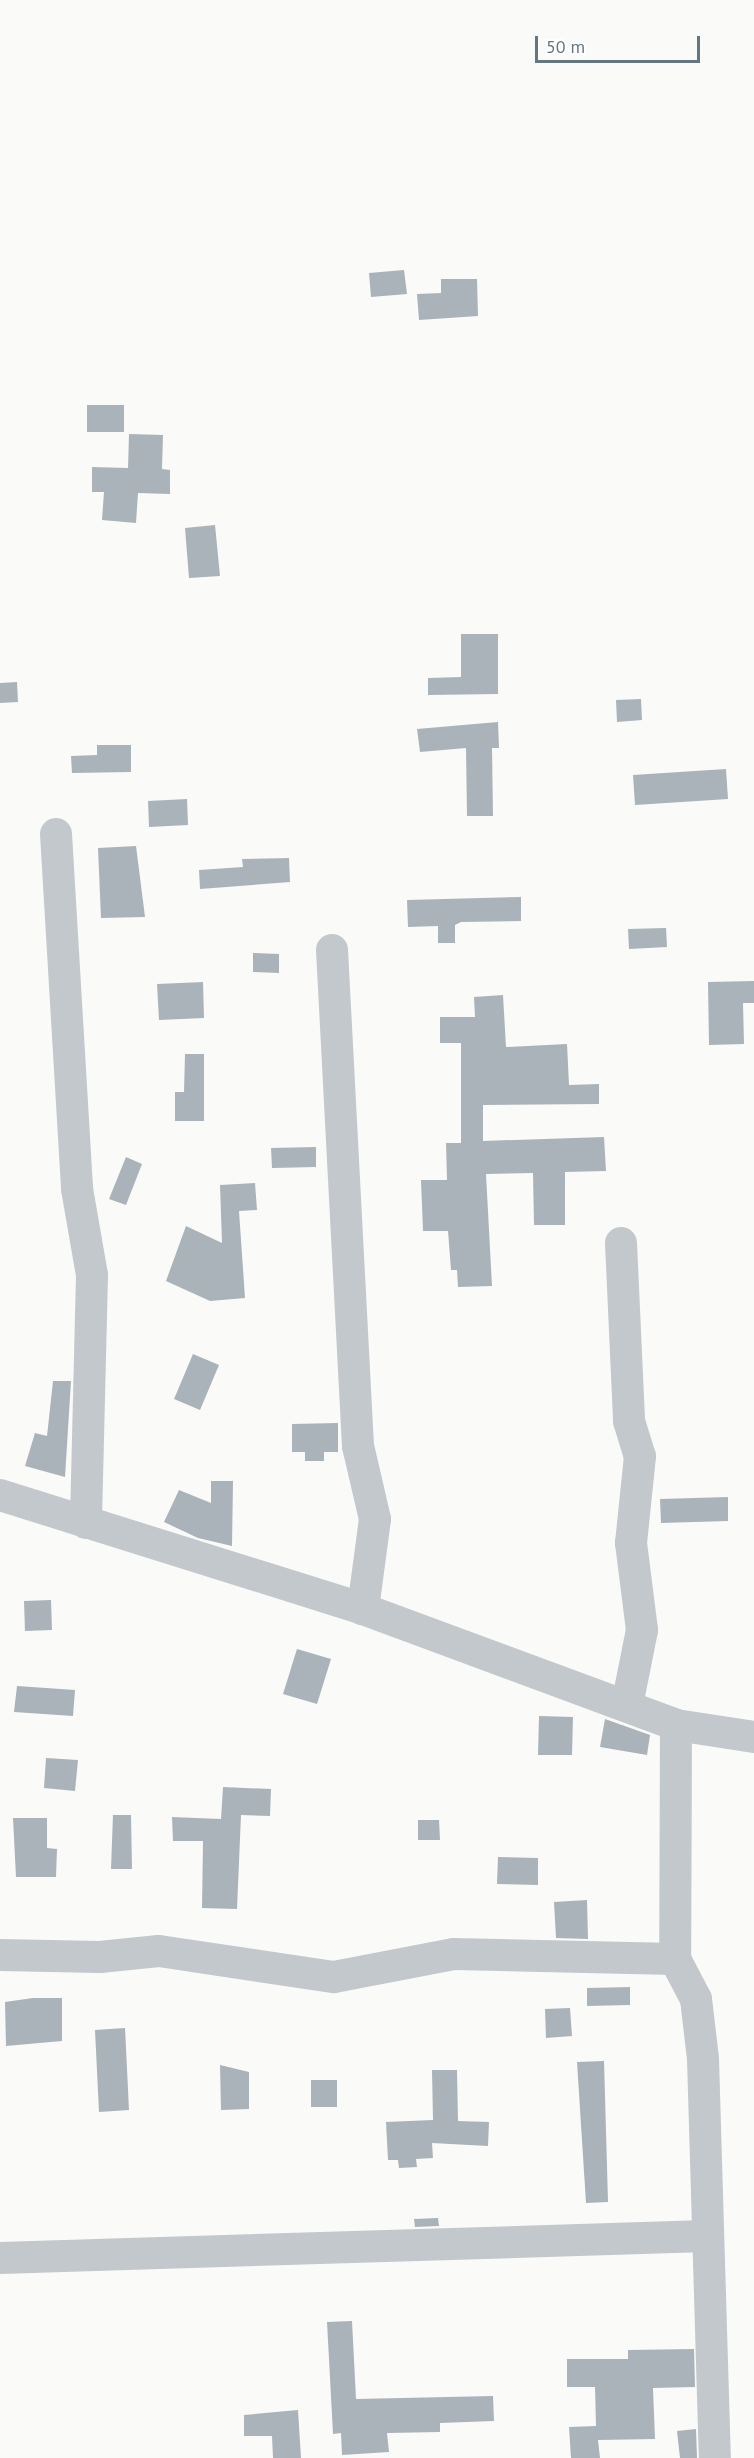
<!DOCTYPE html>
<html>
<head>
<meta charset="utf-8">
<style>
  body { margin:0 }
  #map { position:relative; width:754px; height:2458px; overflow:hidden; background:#fafaf8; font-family:"PT Sans",sans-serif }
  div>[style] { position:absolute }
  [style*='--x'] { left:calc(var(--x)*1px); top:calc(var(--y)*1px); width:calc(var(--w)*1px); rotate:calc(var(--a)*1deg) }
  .building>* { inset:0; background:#aab3b9 }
  .minor>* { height:32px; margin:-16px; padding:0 16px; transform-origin:16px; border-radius:16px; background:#c3c8cc }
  span { translate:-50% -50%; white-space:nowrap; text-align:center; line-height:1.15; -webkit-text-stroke:6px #fff; paint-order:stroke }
  .scale { position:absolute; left:535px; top:36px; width:165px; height:27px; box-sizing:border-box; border:3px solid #657683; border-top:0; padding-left:8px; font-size:18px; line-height:21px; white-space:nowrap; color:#657683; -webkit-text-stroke:4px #fff; paint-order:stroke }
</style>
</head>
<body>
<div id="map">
  <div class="building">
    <i style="clip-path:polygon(404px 270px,407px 294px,371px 297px,369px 273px)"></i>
    <i style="clip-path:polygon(441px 279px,477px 279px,478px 316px,419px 320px,417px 294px,441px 293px)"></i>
    <i style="clip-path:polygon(87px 405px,124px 405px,124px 432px,87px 432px)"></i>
    <i style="clip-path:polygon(129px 434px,163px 435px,162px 469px,170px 470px,170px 494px,138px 493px,136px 523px,102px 520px,104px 492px,92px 492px,92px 467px,128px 468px)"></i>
    <i style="clip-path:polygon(215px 525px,220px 576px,189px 578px,185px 528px)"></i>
    <i style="clip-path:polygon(461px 634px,498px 634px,498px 694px,428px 695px,428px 678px,461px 677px)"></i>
    <i style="clip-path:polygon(17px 682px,18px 702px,0 703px,0 683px)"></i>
    <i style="clip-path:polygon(641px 699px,642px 720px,617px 722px,616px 700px)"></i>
    <i style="clip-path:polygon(498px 722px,499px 748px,492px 748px,493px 816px,467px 816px,466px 748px,420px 752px,417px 729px)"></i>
    <i style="clip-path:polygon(97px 745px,131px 745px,131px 772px,72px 773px,71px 756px,97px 755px)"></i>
    <i style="clip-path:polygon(726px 769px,728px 799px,635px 805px,633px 775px)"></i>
    <i style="clip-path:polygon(187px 799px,188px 825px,149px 827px,148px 801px)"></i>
    <i style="clip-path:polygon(136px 846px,145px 917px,101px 918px,98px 848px)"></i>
    <i style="clip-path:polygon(289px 858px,290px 882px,200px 889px,199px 870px,243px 867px,242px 859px)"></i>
    <i style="clip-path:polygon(521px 897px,521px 921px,461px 922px,455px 925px,455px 943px,438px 943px,438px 926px,408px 927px,407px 900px)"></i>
    <i style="clip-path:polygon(666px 928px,667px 947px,629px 949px,628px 929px)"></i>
    <i style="clip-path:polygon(253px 953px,279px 954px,279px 973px,253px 972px)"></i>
    <i style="clip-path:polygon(754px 981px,754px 1003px,743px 1003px,744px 1044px,709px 1045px,708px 982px)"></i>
    <i style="clip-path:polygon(203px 982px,204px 1018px,159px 1020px,157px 984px)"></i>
    <i style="clip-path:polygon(503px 995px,506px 1047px,567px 1044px,569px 1085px,599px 1084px,599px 1104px,483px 1105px,483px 1141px,604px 1137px,606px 1171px,565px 1172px,565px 1225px,534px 1225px,533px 1173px,486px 1174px,492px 1286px,458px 1287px,457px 1270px,451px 1270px,448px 1231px,423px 1231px,421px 1180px,447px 1180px,446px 1143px,461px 1143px,461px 1043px,440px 1043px,440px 1017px,475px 1017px,474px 997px)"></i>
    <i style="clip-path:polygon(185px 1054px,204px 1054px,204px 1121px,175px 1121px,175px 1092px,184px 1092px)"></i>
    <i style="clip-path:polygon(316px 1147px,316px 1167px,272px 1168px,271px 1148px)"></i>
    <i style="clip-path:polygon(126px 1157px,142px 1164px,126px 1205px,109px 1199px)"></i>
    <i style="clip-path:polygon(255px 1183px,257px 1210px,239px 1211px,245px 1298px,210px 1301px,166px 1281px,186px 1226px,222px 1243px,220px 1185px)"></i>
    <i style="clip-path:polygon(193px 1354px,219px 1365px,200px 1410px,174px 1399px)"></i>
    <i style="clip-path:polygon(53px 1381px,71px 1381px,65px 1477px,25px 1466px,35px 1433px,47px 1436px)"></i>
    <i style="clip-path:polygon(338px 1423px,338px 1452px,324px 1452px,324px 1461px,305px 1461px,305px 1452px,292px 1452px,292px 1424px)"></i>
    <i style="clip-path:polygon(211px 1481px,233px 1481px,232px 1546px,198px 1538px,164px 1522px,179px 1490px,211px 1503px)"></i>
    <i style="clip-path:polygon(728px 1497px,728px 1521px,661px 1523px,660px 1499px)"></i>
    <i style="clip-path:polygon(51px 1600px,52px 1630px,25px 1631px,24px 1601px)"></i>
    <i style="clip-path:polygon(297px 1649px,331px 1659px,317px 1704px,283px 1694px)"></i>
    <i style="clip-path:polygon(17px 1686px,75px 1690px,73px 1716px,14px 1712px)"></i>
    <i style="clip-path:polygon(539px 1716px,573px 1717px,572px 1755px,538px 1755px)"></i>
    <i style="clip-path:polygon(605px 1719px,650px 1735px,647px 1755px,600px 1747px)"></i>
    <i style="clip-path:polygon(46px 1758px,78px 1760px,75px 1791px,44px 1788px)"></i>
    <i style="clip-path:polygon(223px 1787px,271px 1789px,270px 1816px,241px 1815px,237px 1909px,202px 1908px,203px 1841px,173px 1841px,172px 1817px,221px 1819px)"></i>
    <i style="clip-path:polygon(113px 1815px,131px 1815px,132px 1869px,111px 1869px)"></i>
    <i style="clip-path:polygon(13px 1818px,47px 1818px,47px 1848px,57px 1849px,56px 1877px,16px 1877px)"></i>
    <i style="clip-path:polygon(418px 1820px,439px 1820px,440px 1840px,418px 1840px)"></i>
    <i style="clip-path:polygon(498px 1857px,538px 1858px,538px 1885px,497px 1884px)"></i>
    <i style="clip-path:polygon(587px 1900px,588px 1939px,556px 1938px,554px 1902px)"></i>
    <i style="clip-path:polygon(630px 1987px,630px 2005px,587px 2006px,587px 1988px)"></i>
    <i style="clip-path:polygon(33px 1998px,62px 1998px,62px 2041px,6px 2046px,5px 2002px)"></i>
    <i style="clip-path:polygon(570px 2008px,572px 2036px,546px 2038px,545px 2009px)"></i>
    <i style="clip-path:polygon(125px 2028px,129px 2110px,99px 2112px,95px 2030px)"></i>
    <i style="clip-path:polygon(604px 2061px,608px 2202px,586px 2203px,577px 2062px)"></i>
    <i style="clip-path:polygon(220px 2065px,249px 2072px,249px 2109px,221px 2110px)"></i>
    <i style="clip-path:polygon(432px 2070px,457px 2070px,458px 2121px,489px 2122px,488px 2146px,432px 2143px,433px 2158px,416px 2159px,417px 2167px,399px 2168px,398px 2160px,388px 2160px,386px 2122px,433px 2120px)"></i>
    <i style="clip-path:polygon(311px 2080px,337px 2080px,337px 2107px,311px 2107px)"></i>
    <i style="clip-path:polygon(438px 2218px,439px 2226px,415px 2227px,414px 2219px)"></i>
    <i style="clip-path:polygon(352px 2321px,356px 2399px,493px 2396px,494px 2421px,440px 2423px,440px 2432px,387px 2433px,389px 2452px,342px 2455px,341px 2433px,333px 2434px,327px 2322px)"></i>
    <i style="clip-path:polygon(694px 2349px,695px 2387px,653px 2388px,655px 2439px,598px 2440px,600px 2458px,571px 2458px,569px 2427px,596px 2426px,595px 2387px,567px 2387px,567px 2359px,628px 2359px,628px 2350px)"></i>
    <i style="clip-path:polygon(298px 2410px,301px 2458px,273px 2458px,272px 2436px,244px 2436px,244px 2415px)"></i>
    <i style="clip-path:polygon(696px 2429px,697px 2458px,680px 2458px,677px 2431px)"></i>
  </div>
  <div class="minor">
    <i style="--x:56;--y:834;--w:356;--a:86.6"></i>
    <i style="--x:77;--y:1189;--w:87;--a:80.1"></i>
    <i style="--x:92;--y:1275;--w:248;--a:91.4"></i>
    <i style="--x:332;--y:950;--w:497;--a:87"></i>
    <i style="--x:358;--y:1446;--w:75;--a:76.9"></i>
    <i style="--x:375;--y:1519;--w:91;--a:97.6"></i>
    <i style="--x:621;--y:1243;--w:178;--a:87.4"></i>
    <i style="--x:629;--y:1421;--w:37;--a:73"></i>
    <i style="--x:640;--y:1456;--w:87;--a:95.9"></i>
    <i style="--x:631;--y:1543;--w:88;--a:82.8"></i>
    <i style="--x:642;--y:1630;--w:76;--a:101.3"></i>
    <i style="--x:0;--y:1495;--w:380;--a:17.4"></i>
    <i style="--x:363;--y:1609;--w:334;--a:20.3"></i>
    <i style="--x:676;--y:1725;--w:79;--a:8.7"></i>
    <i style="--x:676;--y:1725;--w:234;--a:90.2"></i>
    <i style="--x:675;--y:1959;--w:45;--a:62.3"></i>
    <i style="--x:696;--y:1999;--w:60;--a:83.3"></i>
    <i style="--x:703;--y:2059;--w:399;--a:88.3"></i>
    <i style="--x:0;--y:1955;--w:100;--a:1.1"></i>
    <i style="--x:100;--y:1957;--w:59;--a:-5.8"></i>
    <i style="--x:159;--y:1951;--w:177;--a:8.5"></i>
    <i style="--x:334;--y:1977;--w:122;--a:-10.9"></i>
    <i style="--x:454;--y:1954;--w:221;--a:1.3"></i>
    <i style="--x:0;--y:2258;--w:706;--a:-1.78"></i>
  </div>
  <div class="scale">50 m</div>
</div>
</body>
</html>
